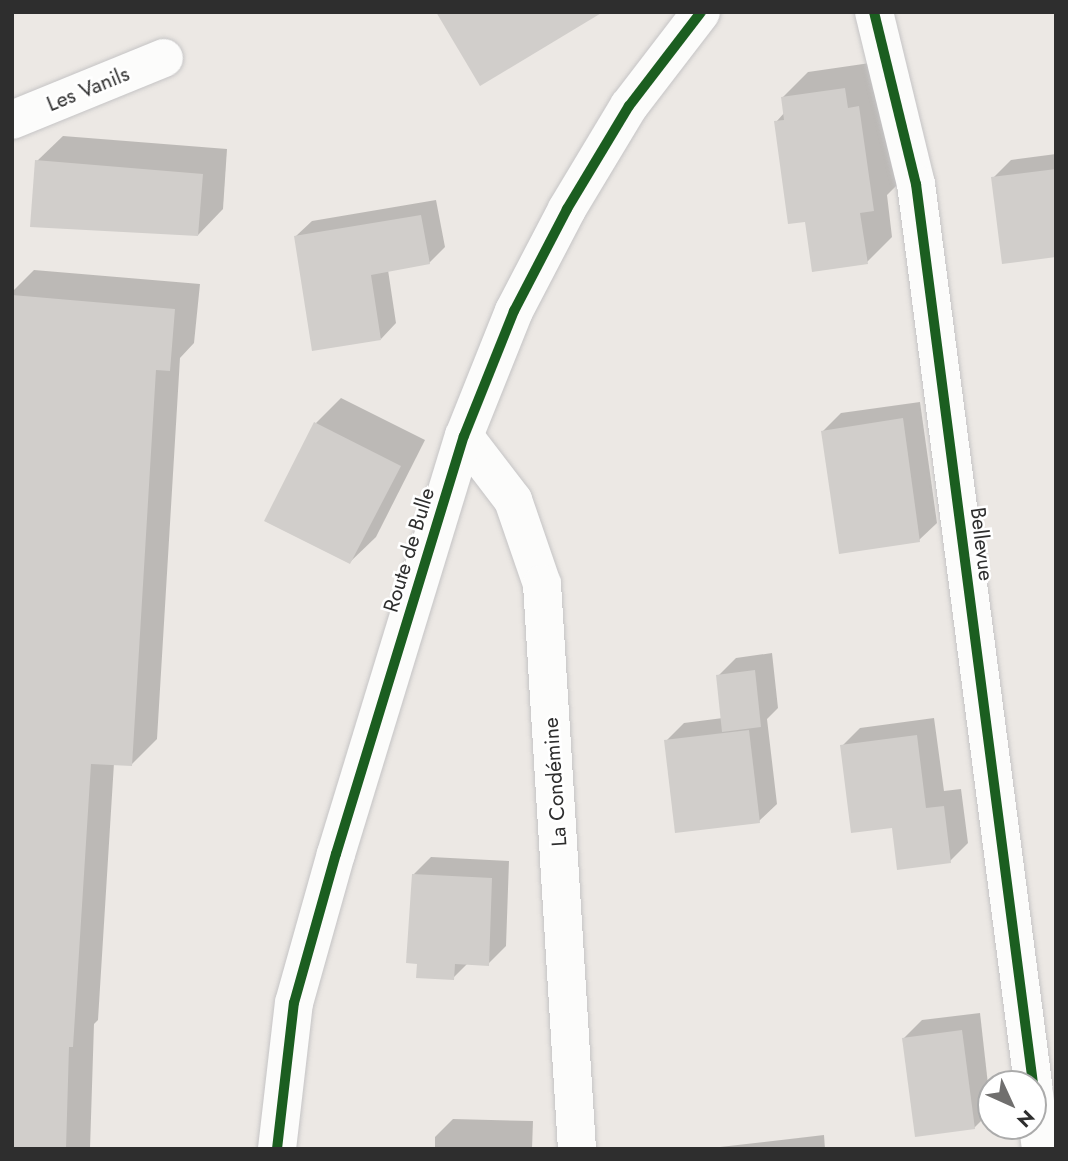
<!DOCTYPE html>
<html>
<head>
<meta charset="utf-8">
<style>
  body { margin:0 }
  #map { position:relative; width:1068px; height:1161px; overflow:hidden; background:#ece8e4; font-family:Jost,sans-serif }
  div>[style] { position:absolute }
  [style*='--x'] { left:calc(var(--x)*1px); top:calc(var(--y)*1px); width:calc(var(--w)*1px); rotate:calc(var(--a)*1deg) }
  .shadow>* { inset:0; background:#0003 }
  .building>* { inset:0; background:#d1cecb }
  .roads { filter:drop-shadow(0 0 2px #c5c4c5) drop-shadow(0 0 2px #c5c4c5) }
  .street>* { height:38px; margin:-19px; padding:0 19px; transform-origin:19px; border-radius:19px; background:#fcfcfb }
  .secondary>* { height:38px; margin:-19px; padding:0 19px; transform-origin:19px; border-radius:19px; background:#fcfcfb }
  .cycleway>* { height:10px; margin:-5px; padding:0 5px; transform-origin:5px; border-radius:5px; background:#1b5e20 }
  span { translate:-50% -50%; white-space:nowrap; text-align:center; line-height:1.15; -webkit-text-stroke:5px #fff; paint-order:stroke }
  .street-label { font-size:21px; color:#2e2e2e }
  .frame { position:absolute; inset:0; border:14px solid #2e2e2e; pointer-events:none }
  .north { position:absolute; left:977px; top:1070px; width:70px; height:70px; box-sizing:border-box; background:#fff; border:2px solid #ababab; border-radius:50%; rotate:135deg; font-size:19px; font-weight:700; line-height:28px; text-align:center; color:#2e2e2e }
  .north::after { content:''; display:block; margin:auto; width:24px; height:32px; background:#706f6e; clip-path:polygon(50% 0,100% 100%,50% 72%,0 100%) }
</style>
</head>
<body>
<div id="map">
  <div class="shadow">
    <i style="clip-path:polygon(870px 63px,898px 184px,887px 195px,892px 237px,867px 262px,807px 220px,776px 122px,785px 112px,783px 97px,808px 72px)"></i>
    <i style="clip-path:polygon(63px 136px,227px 149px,223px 209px,198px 235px,37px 161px)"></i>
    <i style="clip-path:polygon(1056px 154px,1056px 255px,993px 178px,1011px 160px)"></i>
    <i style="clip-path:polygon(436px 200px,445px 247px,429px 263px,388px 270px,396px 323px,381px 339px,296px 236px,312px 221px)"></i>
    <i style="clip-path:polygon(34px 270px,200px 284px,194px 343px,180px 358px,157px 739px,132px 764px,114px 763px,98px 1020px,94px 1024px,90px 1149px,12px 1149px,12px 292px)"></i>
    <i style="clip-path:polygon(341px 398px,425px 440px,376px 537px,350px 562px,316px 423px)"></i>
    <i style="clip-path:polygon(920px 402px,937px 523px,919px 540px,823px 431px,841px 413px)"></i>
    <i style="clip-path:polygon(772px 653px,778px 708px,767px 719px,777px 804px,759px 821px,666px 741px,684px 723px,723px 718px,718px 676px,736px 658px)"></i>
    <i style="clip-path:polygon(934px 718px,944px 791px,961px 789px,968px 843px,950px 861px,893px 826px,842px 746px,860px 728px)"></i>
    <i style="clip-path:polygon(431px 857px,509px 861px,506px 946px,488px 964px,468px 963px,453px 978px,413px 875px)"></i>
    <i style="clip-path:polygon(980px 1013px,991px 1111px,974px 1128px,904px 1038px,922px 1020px)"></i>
    <i style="clip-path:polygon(453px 1119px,533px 1121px,532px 1149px,435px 1149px,435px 1137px)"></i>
    <i style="clip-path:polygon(824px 1135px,825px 1149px,718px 1149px,720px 1147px)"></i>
  </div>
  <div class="building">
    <i style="clip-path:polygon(436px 12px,603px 12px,480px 86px)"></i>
    <i style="clip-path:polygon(845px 88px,848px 108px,859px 106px,874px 211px,860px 213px,868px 264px,812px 272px,805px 222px,788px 224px,774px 121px,784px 120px,781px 97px)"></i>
    <i style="clip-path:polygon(35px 160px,203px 174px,198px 236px,30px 227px)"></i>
    <i style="clip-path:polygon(1056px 169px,1056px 257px,1002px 264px,991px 177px)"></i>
    <i style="clip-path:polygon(421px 215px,430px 264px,371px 275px,381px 340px,312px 351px,294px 236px)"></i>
    <i style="clip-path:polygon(12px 295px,175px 309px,170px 371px,156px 370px,132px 766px,91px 764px,73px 1047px,69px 1047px,66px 1149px,12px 1149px)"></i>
    <i style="clip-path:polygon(903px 418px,920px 542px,839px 554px,821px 431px)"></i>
    <i style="clip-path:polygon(314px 422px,401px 466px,350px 564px,264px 521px)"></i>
    <i style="clip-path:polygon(755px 670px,761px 727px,722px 732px,716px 675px)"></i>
    <i style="clip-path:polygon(749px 730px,760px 823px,675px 833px,664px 740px)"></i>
    <i style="clip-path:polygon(917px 735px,926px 808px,944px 806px,951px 863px,897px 870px,892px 828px,851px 833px,840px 745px)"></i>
    <i style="clip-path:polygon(412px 874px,492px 878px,489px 966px,455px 964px,454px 980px,416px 978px,417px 964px,406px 963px)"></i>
    <i style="clip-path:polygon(962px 1030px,975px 1129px,915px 1137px,902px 1038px)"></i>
  </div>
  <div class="roads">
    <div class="street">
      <i style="--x:874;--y:12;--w:177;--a:76.3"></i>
      <i style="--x:916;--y:184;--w:908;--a:82.59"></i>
      <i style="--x:12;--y:120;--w:164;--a:-22.2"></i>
      <i style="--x:464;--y:436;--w:81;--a:52.6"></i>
      <i style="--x:513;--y:500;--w:89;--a:71"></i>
      <i style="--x:542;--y:584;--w:566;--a:86.46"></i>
      <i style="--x:1033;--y:1086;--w:64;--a:82.8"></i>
    </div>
    <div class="secondary">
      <i style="--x:277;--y:1149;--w:147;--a:-83.4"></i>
      <i style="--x:294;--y:1003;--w:155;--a:-74.3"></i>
      <i style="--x:336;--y:854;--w:437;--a:-73"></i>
      <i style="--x:464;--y:436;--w:135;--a:-68.2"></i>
      <i style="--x:514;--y:311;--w:115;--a:-62.5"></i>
      <i style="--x:567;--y:209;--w:120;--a:-59"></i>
      <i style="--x:629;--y:106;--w:118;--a:-52.5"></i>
    </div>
  </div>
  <div class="cycleway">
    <i style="--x:874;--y:12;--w:177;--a:76.3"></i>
    <i style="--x:916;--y:184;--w:908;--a:82.59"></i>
    <i style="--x:277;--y:1149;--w:147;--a:-83.4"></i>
    <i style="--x:294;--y:1003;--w:155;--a:-74.3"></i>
    <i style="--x:336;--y:854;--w:437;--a:-73"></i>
    <i style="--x:464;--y:436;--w:135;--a:-68.2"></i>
    <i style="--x:514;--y:311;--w:115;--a:-62.5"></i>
    <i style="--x:567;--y:209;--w:120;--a:-59"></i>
    <i style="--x:629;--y:106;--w:118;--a:-52.5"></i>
  </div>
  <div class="street-label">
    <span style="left:88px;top:89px;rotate:-22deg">Les Vanils</span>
    <span style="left:982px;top:544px;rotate:83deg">Bellevue</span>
    <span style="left:409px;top:550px;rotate:-73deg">Route de Bulle</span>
    <span style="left:555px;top:782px;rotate:-94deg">La Condémine</span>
  </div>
  <div class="frame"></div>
  <div class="north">N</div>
</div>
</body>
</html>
